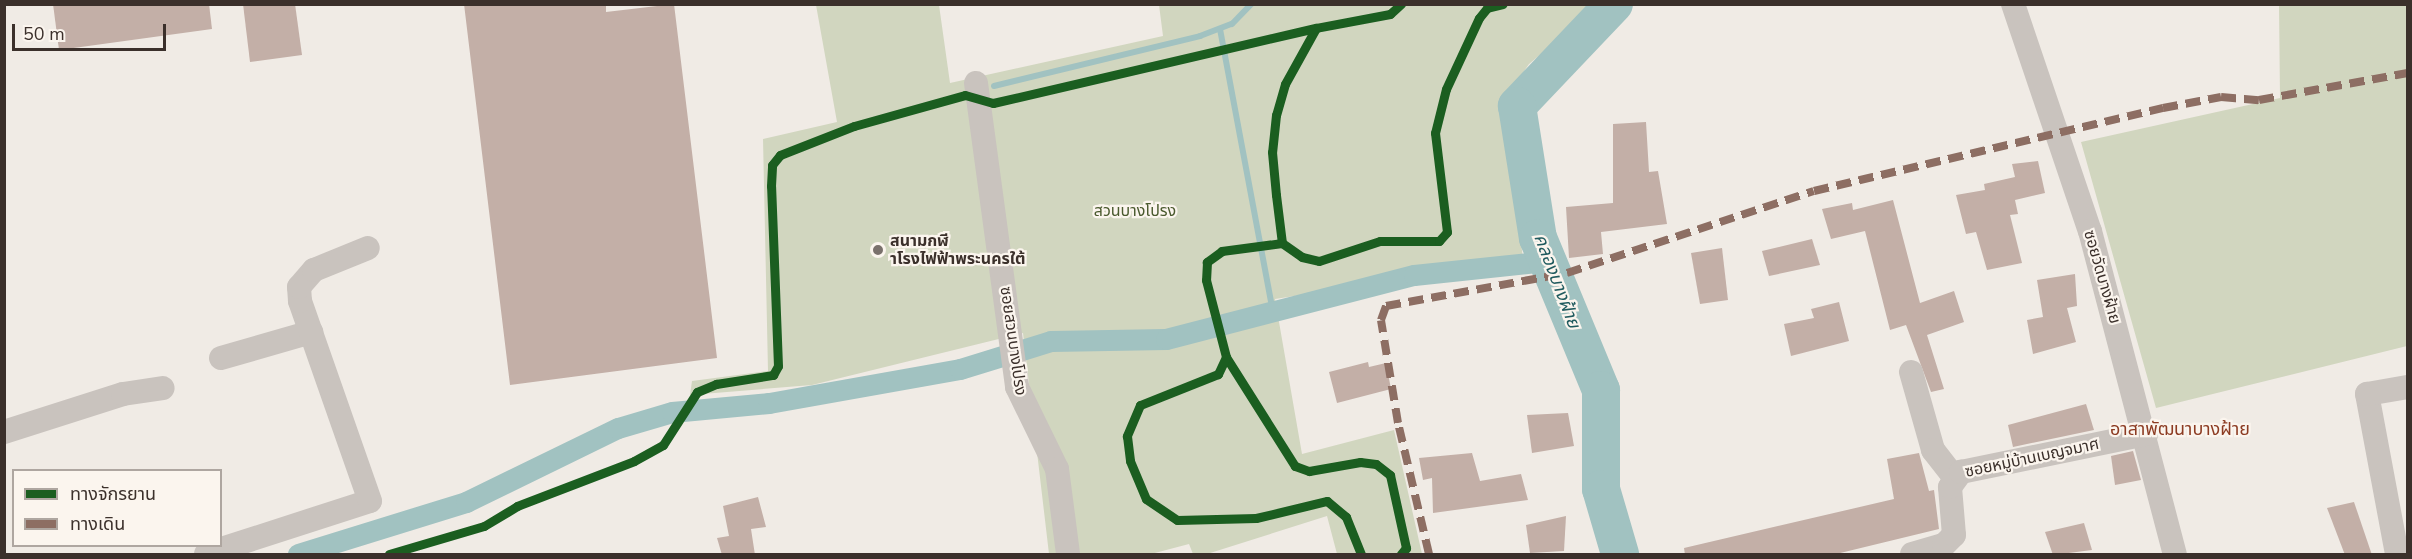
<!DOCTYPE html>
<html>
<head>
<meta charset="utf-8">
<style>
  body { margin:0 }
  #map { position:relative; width:2412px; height:559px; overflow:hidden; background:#f0ebe5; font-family:"Nunito Sans","Noto Sans Thai",sans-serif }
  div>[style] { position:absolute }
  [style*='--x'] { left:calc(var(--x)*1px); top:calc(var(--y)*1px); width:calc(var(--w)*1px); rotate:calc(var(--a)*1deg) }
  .green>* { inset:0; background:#d1d6bf }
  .stream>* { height:6px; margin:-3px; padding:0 3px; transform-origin:3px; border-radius:3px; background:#a1c2c1 }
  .canal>* { height:21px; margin:-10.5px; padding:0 10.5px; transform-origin:10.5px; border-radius:10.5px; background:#a1c2c1 }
  .river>* { height:38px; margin:-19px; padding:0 19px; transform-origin:19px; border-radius:19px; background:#a1c2c1 }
  .building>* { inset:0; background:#c3afa7 }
  .street>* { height:24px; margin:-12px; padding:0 12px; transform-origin:12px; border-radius:12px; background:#c9c3be }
  .quiet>* { height:8px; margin-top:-4px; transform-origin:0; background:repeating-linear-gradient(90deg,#8d6e63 0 15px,transparent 0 23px) }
  .cycleway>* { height:9px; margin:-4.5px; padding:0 4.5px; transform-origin:4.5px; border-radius:4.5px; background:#1b5e20 }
  .dots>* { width:16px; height:16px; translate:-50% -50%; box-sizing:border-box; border:3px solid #fbf5ee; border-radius:50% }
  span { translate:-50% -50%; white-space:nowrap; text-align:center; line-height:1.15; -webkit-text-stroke:4.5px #fbf5ee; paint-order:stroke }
  .park-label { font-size:16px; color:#4a5a2e }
  .poi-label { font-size:16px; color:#3b302b; font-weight:700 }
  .left { translate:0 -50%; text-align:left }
  .street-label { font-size:16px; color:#3b302b }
  .water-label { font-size:18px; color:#1f5a5e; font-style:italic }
  .neighbourhood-label { font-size:18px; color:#8c3b22 }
  .frame { position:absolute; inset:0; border:6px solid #3b302b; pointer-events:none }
  .legend { position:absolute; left:12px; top:469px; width:210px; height:78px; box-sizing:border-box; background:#fbf5ee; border:2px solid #aea6a0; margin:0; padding:8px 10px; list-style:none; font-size:18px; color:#3b302b }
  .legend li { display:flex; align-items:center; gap:12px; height:30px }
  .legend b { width:30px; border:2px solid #aea6a0 }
  .scale { position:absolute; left:12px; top:24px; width:154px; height:27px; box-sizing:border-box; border:3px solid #3b302b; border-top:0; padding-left:8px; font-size:18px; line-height:21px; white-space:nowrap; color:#3b302b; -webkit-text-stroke:4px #fbf5ee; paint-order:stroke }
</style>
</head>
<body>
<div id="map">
  <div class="green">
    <i style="clip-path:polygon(816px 5px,939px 5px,950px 83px,1163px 36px,1159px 5px,1599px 5px,1529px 64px,1507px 96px,1523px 261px,1275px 299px,1302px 454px,1394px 430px,1422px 554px,1337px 554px,1327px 516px,1207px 554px,1193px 554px,1189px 544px,1151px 554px,1049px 554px,1023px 333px,812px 385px,690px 395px,692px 381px,768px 371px,763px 139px,837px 122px)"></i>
    <i style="clip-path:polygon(2279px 5px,2407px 5px,2407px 346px,2156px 408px,2081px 142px,2280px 98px)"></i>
  </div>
  <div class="stream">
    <i style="--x:1220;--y:29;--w:288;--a:79.4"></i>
    <i style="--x:994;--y:86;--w:212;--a:-13.6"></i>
    <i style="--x:1200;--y:36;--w:34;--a:-21"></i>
    <i style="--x:1232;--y:24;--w:28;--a:-46"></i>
  </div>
  <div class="canal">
    <i style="--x:298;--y:554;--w:176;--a:-17.2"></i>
    <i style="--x:466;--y:502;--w:169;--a:-26"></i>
    <i style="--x:618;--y:428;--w:56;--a:-16.5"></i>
    <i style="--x:672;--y:412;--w:97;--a:-5.3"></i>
    <i style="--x:769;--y:403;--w:194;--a:-10.1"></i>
    <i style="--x:960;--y:369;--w:95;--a:-17.1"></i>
    <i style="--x:1051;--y:341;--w:115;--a:-1"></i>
    <i style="--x:1166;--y:339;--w:256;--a:-14.5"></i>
    <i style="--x:1414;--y:275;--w:135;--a:-6"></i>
  </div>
  <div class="river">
    <i style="--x:1614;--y:4;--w:141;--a:133.6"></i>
    <i style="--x:1517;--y:106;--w:134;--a:81"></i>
    <i style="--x:1538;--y:238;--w:165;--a:67.5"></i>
    <i style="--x:1601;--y:390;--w:99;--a:90"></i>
    <i style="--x:1601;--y:489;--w:68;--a:73.7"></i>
  </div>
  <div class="building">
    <i style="clip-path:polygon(53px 4px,209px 4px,212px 29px,59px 50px)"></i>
    <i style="clip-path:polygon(243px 4px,295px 4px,302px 55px,250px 62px)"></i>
    <i style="clip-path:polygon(464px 4px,606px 4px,606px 12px,674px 4px,717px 358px,510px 385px)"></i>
    <i style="clip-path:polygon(1646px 122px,1649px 172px,1658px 171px,1667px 224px,1601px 232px,1603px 254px,1569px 258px,1566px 207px,1613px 203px,1613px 124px)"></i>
    <i style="clip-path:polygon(2038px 161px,2045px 193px,2015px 200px,2018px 214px,2010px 215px,2022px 263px,1987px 270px,1976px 232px,1966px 234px,1956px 195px,1985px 190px,1984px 184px,2015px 177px,2012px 164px)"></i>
    <i style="clip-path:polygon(1893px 200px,1920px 303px,1954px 291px,1964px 322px,1927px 335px,1944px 389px,1931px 392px,1906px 325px,1890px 330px,1865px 231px,1831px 239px,1822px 209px,1852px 203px,1853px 210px)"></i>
    <i style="clip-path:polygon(1812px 239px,1820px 265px,1769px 276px,1762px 251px)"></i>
    <i style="clip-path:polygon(1722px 248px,1728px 300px,1700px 304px,1691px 253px)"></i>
    <i style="clip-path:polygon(2075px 274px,2077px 306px,2067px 308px,2076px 342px,2033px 354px,2027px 320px,2043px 317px,2037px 280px)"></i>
    <i style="clip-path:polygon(1839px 302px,1849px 341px,1791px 356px,1784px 324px,1814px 318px,1811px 309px)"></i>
    <i style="clip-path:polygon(1368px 362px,1369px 367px,1386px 363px,1391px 389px,1337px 403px,1329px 372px)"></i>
    <i style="clip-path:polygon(2086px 404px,2094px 430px,2013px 447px,2008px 425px)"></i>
    <i style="clip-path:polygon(1568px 413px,1574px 446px,1532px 453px,1527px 415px)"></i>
    <i style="clip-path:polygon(2133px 451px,2141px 480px,2115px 485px,2111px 456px)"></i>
    <i style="clip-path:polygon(1472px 453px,1480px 481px,1521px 474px,1528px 500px,1433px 513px,1432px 478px,1423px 480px,1419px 458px)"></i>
    <i style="clip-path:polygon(1919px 453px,1929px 491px,1934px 490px,1939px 529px,1832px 555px,1685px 555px,1684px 548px,1894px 499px,1887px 459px)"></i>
    <i style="clip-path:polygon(758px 497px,766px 527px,751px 529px,755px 555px,722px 555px,717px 538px,729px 536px,723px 506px)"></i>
    <i style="clip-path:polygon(2354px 502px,2372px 555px,2345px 555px,2327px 508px)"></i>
    <i style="clip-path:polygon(1566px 516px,1564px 551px,1530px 553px,1526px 525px)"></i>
    <i style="clip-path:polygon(2084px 523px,2092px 550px,2053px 555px,2045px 532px)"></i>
  </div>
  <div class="street">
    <i style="--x:2013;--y:4;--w:240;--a:71.3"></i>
    <i style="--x:2090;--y:231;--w:334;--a:75.3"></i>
    <i style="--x:976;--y:83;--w:307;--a:82.3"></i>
    <i style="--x:1017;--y:387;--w:91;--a:64"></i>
    <i style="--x:1057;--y:469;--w:86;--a:82.6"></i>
    <i style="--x:221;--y:358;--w:94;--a:-16.1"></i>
    <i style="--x:1911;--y:372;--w:81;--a:74.2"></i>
    <i style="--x:1933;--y:450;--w:34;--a:52"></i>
    <i style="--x:4;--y:432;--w:125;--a:-17.7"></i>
    <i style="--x:123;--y:394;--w:40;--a:-8.5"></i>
    <i style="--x:206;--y:554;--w:172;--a:-17.9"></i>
    <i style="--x:370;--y:501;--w:212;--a:-109.3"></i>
    <i style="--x:300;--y:301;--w:14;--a:-94"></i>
    <i style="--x:299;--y:287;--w:23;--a:-49"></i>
    <i style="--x:314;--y:270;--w:58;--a:-22.2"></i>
    <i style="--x:1912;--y:554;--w:33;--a:-16"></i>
    <i style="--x:1944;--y:545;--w:14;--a:-45"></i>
    <i style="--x:1954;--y:535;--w:48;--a:-94.8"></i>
    <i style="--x:1950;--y:487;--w:19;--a:-54"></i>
    <i style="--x:1961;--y:472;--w:189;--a:-11.6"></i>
    <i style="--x:2397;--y:554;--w:163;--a:-100.6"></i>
    <i style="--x:2367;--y:394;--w:42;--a:-9.7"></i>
  </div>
  <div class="quiet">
    <i style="--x:1429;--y:554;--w:135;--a:-103.3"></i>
    <i style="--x:1398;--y:423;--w:104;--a:-99.4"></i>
    <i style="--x:1381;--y:320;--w:15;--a:-70"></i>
    <i style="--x:1386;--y:306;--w:184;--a:-10.3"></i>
    <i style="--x:1567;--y:273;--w:260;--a:-18.4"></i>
    <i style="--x:1814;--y:191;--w:359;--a:-13.4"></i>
    <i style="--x:2163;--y:108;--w:59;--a:-10.7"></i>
    <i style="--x:2221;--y:97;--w:38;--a:5"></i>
    <i style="--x:2259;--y:100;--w:151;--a:-10.3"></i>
  </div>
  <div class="cycleway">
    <i style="--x:1401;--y:4;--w:15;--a:138"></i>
    <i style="--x:1390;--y:14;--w:75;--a:169.3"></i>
    <i style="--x:1316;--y:28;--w:64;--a:119"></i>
    <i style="--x:1285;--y:84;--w:32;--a:106"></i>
    <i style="--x:1276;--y:115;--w:37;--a:96"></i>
    <i style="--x:1272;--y:152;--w:43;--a:84.7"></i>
    <i style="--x:1276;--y:195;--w:48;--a:82.9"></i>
    <i style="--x:1282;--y:243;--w:24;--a:35"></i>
    <i style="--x:1302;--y:257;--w:17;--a:13"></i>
    <i style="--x:1319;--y:261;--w:64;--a:-18.2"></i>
    <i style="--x:1380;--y:241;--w:59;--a:0"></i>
    <i style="--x:1439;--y:241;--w:12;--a:-48"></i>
    <i style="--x:1447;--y:232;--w:100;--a:-96.9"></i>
    <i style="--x:1435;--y:133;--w:45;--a:-76"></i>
    <i style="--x:1446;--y:89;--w:78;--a:-65.1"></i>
    <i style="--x:1479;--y:18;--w:13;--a:-51"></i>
    <i style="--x:1487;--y:8;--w:16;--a:-14"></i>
    <i style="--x:1282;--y:243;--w:61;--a:172.4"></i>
    <i style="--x:1222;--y:251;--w:19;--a:144"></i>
    <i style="--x:1207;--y:262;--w:18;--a:93"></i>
    <i style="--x:1206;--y:280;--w:80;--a:75.4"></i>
    <i style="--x:1226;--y:357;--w:129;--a:57.7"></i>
    <i style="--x:1295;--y:466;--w:15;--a:20"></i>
    <i style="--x:1309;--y:471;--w:52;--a:-10"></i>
    <i style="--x:1360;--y:462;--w:16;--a:7"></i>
    <i style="--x:1376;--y:464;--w:18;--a:38"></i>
    <i style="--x:1390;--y:475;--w:75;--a:77.6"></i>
    <i style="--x:1406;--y:548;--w:8;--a:130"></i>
    <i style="--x:1226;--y:357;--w:19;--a:115"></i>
    <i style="--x:1218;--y:374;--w:84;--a:158.3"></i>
    <i style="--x:1140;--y:405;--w:34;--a:113"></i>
    <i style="--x:1127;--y:436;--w:25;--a:83"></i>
    <i style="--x:1130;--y:461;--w:41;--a:67.2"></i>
    <i style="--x:1146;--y:499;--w:37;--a:34"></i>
    <i style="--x:1177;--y:520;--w:79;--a:-1.5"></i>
    <i style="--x:1256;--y:518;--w:73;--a:-13.5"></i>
    <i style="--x:1327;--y:501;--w:25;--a:40"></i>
    <i style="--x:1346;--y:517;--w:40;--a:68"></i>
    <i style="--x:389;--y:554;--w:99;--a:-16.4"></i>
    <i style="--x:484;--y:526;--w:39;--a:-31"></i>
    <i style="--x:517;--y:506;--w:125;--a:-21"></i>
    <i style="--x:634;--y:461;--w:33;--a:-29"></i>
    <i style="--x:663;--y:445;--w:63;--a:-57.3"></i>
    <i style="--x:697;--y:392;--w:21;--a:-23"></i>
    <i style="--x:716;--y:384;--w:58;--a:-9"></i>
    <i style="--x:773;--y:375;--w:10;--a:-61"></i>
    <i style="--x:778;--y:366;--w:180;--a:-92.2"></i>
    <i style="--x:771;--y:186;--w:21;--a:-87"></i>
    <i style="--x:772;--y:165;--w:13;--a:-51"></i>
    <i style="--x:780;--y:155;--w:79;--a:-21.4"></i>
    <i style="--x:854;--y:126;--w:115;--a:-15.6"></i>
    <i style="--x:965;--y:95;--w:29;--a:16"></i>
    <i style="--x:993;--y:103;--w:332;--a:-13.1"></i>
  </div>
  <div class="dots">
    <i style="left:878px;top:250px;background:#7a716c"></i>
  </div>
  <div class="park-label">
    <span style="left:1135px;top:211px">สวนบางโปรง</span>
  </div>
  <div class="poi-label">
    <span class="left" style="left:890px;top:250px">สนามกฬี<br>าโรงไฟฟ้าพระนครใต้</span>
  </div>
  <div class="street-label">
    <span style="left:2102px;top:277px;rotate:74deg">ซอยวัดบางฝ้าย</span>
    <span style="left:1013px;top:341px;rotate:82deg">ซอยสวนบางโปรง</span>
    <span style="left:2032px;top:458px;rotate:-12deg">ซอยหมู่บ้านเบญจมาศ</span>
  </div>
  <div class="water-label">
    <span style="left:1557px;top:281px;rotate:69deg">คลองบางฝ้าย</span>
  </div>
  <div class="neighbourhood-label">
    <span style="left:2180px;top:429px">อาสาพัฒนาบางฝ้าย</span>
  </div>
  <div class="frame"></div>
  <ul class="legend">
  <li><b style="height:8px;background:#1b5e20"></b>ทางจักรยาน</li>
  <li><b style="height:8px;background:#8d6e63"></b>ทางเดิน</li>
  </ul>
  <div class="scale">50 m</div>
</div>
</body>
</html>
